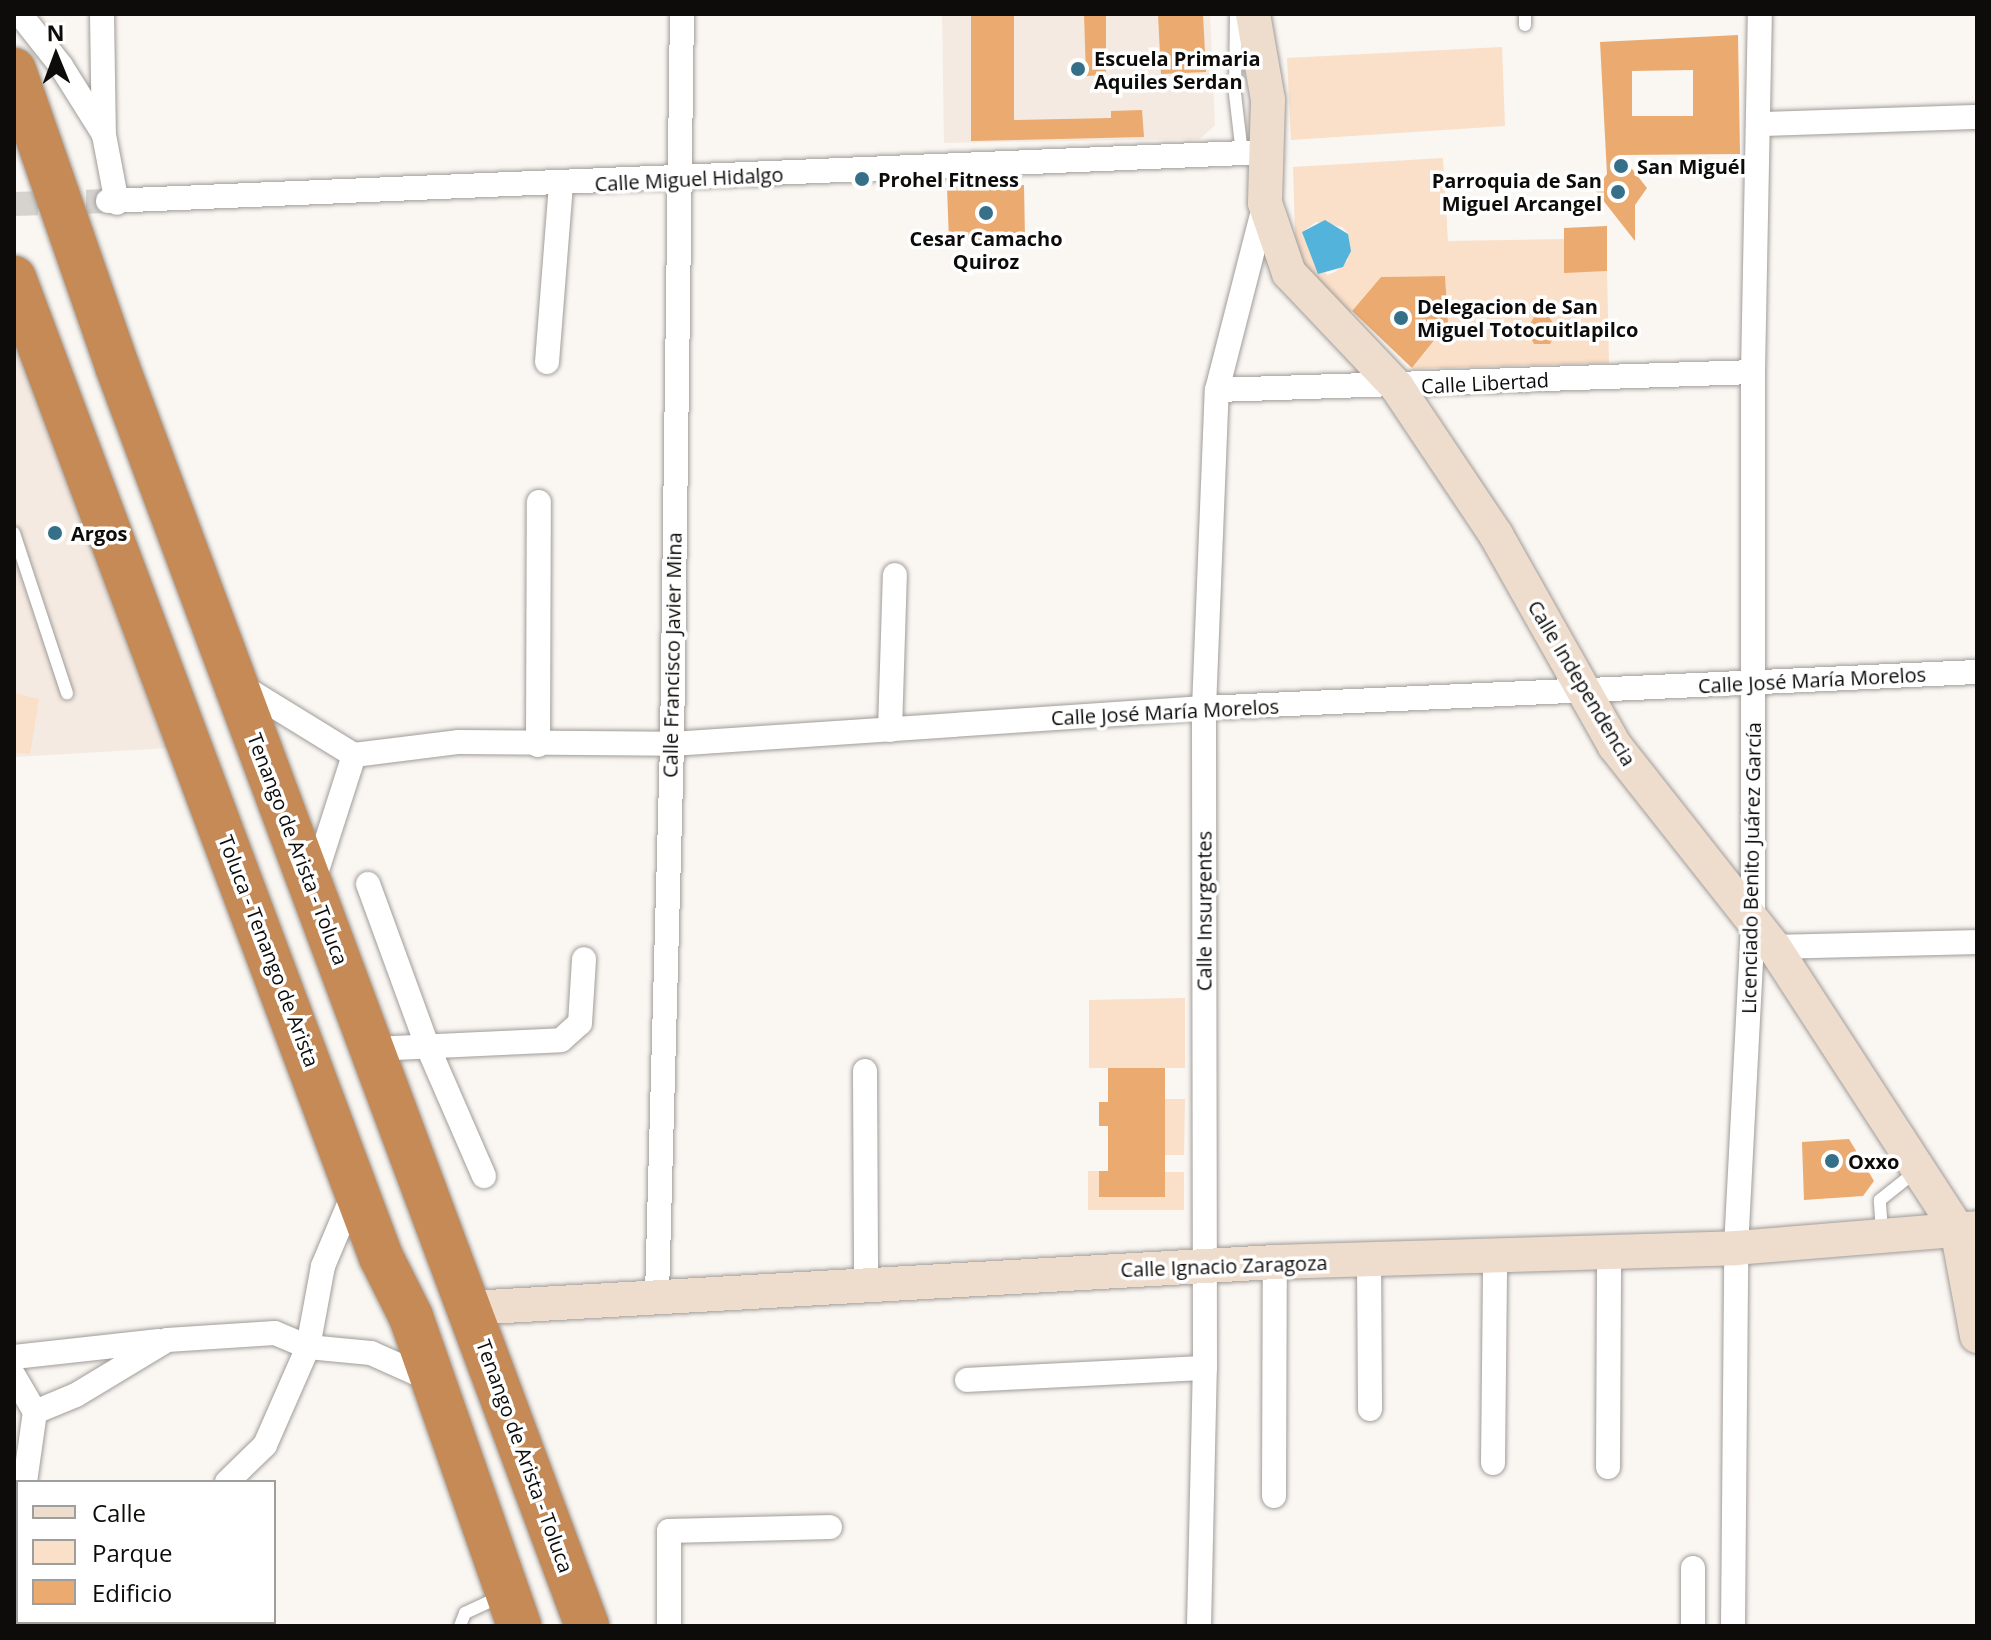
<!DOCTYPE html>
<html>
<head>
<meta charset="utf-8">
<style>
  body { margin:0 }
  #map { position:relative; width:1991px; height:1640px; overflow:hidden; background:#faf6f2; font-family:"Open Sans",sans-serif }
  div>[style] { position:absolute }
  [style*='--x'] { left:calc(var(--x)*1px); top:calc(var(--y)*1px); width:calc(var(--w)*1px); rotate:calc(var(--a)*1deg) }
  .built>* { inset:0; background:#f5eae1 }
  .green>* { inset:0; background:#fadfc9 }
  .water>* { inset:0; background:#54b3da }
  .building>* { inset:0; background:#eaaa70 }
  .street-tunnel>* { height:24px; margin-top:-12px; transform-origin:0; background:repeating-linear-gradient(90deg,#d6d3cf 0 24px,transparent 0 36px) }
  .roads { filter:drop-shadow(0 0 2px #a09c99) drop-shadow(0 0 2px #a09c99) }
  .lane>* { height:12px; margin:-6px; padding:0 6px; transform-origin:6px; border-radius:6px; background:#fff }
  .street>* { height:24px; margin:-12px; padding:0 12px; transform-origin:12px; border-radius:12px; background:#fff }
  .secondary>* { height:34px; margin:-17px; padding:0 17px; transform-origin:17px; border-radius:17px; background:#eedccc }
  .highway>* { height:44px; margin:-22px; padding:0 22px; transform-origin:22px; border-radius:22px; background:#c58a55 }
  .dots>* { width:22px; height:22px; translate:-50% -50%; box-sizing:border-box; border:4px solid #fff; border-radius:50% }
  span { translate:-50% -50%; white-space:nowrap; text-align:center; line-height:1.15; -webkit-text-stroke:7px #fff; paint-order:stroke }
  .poi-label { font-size:20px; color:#0d0c0b; font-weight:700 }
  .left { translate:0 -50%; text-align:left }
  .right { translate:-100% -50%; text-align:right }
  .street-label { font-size:20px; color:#0d0c0b }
  .frame { position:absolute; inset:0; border:16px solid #0d0c0b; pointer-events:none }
  .legend { position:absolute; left:16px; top:1480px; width:260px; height:144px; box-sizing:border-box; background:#fff; border:2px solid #9e9e9d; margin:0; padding:10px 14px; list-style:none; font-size:24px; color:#0d0c0b }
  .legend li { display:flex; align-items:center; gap:16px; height:40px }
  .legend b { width:40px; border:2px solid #9e9e9d }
  .north { position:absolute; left:16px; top:16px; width:80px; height:80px; -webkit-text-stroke:6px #fff; paint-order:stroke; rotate:359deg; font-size:22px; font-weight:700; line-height:32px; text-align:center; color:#0d0c0b }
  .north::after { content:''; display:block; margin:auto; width:28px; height:36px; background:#0d0c0b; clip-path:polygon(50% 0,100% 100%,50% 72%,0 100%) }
</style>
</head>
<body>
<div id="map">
  <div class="built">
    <i style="clip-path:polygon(942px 14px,1210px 14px,1215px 125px,1200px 139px,944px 143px)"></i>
    <i style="clip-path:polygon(14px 306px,170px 748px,14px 757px)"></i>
  </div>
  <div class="green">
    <i style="clip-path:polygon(1502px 47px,1505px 126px,1291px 140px,1287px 58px)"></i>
    <i style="clip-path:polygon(evenodd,1443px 158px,1448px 241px,1564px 239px,1564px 272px,1607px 271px,1609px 363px,1412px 369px,1448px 323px,1445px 276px,1381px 277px,1350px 313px,1296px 267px,1293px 167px,1443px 158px,1316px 222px,1342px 227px,1348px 233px,1348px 260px,1335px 272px,1327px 275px,1302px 232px,1316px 222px)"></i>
    <i style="clip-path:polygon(14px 693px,39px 699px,30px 754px,14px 753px)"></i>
    <i style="clip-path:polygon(1185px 998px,1185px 1068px,1089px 1068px,1089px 1000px)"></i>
    <i style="clip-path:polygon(1165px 1099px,1185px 1099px,1184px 1155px,1165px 1155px)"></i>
    <i style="clip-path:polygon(1088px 1171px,1099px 1171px,1099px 1196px,1165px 1197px,1165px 1172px,1184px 1172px,1184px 1210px,1088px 1210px)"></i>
  </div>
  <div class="water">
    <i style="clip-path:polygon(1325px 220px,1348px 234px,1351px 251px,1343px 267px,1318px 274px,1302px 232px)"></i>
  </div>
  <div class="building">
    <i style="clip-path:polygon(971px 14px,1014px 14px,1014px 120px,1111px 118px,1111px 111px,1142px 110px,1144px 137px,971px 141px)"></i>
    <i style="clip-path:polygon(1084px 14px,1106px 14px,1106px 75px,1086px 76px)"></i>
    <i style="clip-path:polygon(1158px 14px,1203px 14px,1206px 72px,1161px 74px)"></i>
    <i style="clip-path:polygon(evenodd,1738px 35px,1740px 154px,1621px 155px,1647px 188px,1635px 205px,1635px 241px,1595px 190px,1607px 174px,1600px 42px,1738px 35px,1693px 70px,1693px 116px,1632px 116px,1632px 71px,1693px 70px)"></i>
    <i style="clip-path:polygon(1024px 185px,1025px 240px,949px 241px,947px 187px)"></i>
    <i style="clip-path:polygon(1607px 226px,1607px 271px,1564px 273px,1564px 228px)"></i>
    <i style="clip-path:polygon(1445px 276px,1448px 323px,1412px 368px,1352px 311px,1381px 277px)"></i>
    <i style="clip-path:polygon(1534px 317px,1549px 317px,1558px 330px,1550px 344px,1534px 344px,1527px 330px)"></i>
    <i style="clip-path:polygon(1108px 1068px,1165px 1068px,1165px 1197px,1099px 1197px,1099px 1171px,1108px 1171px,1108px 1126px,1099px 1126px,1099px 1102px,1108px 1102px)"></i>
    <i style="clip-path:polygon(1849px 1139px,1874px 1181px,1863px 1196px,1804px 1200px,1802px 1142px)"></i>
  </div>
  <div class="street-tunnel">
    <i style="--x:14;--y:204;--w:94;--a:-1.8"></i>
  </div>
  <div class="roads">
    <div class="lane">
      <i style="--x:1236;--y:14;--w:80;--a:90.7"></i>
      <i style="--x:1235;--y:94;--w:60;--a:83.3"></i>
      <i style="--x:1525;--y:14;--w:11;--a:90"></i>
      <i style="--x:14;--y:533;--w:169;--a:71.7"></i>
      <i style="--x:1882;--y:1232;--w:32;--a:-94"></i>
      <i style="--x:1880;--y:1200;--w:45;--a:-38.7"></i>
      <i style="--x:460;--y:1626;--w:14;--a:-69"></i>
      <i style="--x:465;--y:1613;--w:38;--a:-25"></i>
    </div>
    <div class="street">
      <i style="--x:20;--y:14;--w:66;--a:51.7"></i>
      <i style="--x:61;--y:66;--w:79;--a:57.9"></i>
      <i style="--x:102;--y:14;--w:121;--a:89.1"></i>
      <i style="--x:104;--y:135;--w:69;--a:79.2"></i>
      <i style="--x:1761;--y:124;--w:216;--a:-1.9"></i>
      <i style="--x:108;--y:201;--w:1162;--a:-2.42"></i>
      <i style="--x:547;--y:362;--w:177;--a:-85.5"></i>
      <i style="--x:1217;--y:390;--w:536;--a:-1.92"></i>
      <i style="--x:240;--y:685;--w:134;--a:31.6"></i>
      <i style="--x:890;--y:730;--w:155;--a:-88.2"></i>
      <i style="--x:538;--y:745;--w:243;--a:-89.8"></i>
      <i style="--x:354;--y:755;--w:106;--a:-7.1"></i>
      <i style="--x:459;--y:742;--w:213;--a:0.5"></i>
      <i style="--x:672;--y:744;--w:533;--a:-3.87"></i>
      <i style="--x:1204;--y:708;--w:774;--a:-2.67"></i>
      <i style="--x:368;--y:884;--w:171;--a:69.9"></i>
      <i style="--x:427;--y:1045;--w:143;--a:66.5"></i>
      <i style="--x:312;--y:886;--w:138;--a:-72.2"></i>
      <i style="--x:1774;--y:947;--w:203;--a:-1.4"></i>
      <i style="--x:373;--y:1049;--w:188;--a:-2.7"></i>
      <i style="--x:561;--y:1040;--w:25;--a:-42"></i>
      <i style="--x:580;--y:1023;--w:64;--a:-86.4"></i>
      <i style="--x:865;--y:1071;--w:212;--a:89.7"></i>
      <i style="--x:1369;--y:1260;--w:149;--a:89.6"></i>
      <i style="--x:657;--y:1295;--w:551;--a:-88.44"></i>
      <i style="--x:672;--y:744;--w:730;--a:-89.22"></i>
      <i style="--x:14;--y:1357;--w:146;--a:-6.3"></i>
      <i style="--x:14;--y:1376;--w:42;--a:59.7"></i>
      <i style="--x:967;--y:1380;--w:238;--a:-2.9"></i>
      <i style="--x:1493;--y:1463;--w:207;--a:-89.4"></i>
      <i style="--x:1608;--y:1467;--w:214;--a:-89.7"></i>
      <i style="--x:25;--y:1482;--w:71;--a:-81.9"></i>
      <i style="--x:35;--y:1412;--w:44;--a:-22.5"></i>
      <i style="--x:76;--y:1395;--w:106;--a:-31.1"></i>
      <i style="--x:167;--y:1340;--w:108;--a:-3.7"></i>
      <i style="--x:275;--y:1333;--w:36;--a:23"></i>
      <i style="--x:308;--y:1347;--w:63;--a:5.4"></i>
      <i style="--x:371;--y:1353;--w:66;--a:24.2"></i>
      <i style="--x:227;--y:1482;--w:53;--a:-44.2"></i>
      <i style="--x:265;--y:1445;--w:107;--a:-66.3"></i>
      <i style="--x:308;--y:1347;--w:82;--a:-79.5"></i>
      <i style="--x:323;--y:1266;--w:82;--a:-67.2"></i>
      <i style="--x:1274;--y:1496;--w:234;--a:-89.8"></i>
      <i style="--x:14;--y:1558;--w:4;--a:-14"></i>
      <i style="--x:1693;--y:1568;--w:58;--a:90"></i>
      <i style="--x:669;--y:1626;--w:95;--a:-90"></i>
      <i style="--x:669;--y:1531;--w:161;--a:-1.4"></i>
      <i style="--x:1199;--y:1626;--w:258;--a:-88.7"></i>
      <i style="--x:1205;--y:1368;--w:660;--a:-90.09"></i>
      <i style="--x:1204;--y:708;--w:318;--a:-87.7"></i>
      <i style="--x:1217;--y:390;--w:193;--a:-75.6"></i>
      <i style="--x:1733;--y:1626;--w:378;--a:-89.5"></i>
      <i style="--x:1736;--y:1248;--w:327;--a:-87"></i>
      <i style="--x:1753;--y:921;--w:549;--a:-90"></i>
      <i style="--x:1753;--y:372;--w:358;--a:-88.9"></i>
    </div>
    <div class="secondary">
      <i style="--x:1253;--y:14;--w:87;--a:80.1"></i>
      <i style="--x:1268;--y:100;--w:103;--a:91.7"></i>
      <i style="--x:1265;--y:203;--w:74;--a:71.1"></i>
      <i style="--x:1289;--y:273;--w:157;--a:46.5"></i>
      <i style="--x:1397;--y:387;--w:178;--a:56.2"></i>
      <i style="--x:1496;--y:535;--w:242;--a:60.6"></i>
      <i style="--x:1615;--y:746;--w:256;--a:51.7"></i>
      <i style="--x:1774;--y:947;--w:336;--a:57"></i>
      <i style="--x:1957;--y:1229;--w:109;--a:79.4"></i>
      <i style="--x:470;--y:1308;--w:806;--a:-3.27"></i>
      <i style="--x:1275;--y:1262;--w:461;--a:-1.7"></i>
      <i style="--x:1736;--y:1248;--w:242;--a:-4.7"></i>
    </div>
    <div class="highway">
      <i style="--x:14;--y:70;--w:313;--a:70.8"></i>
      <i style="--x:117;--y:366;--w:1345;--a:69.54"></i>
      <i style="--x:14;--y:278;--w:1046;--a:69.45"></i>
      <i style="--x:381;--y:1257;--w:67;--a:63.4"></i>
      <i style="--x:411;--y:1317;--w:327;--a:70.7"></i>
    </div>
  </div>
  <div class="dots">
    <i style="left:1078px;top:69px;background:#356f88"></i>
    <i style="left:1621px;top:166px;background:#356f88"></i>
    <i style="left:862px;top:179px;background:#356f88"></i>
    <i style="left:1618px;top:192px;background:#356f88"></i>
    <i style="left:986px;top:213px;background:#356f88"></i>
    <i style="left:1401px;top:318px;background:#356f88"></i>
    <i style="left:55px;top:533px;background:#356f88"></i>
    <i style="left:1832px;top:1161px;background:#356f88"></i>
  </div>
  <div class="poi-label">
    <span class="left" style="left:1094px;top:70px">Escuela Primaria<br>Aquiles Serdan</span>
    <span class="left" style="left:1637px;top:166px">San Miguél</span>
    <span class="left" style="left:878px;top:179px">Prohel Fitness</span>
    <span class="right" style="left:1602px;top:192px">Parroquia de San<br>Miguel Arcangel</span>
    <span style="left:986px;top:250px">Cesar Camacho<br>Quiroz</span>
    <span class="left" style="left:1417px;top:318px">Delegacion de San<br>Miguel Totocuitlapilco</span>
    <span class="left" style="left:71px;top:533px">Argos</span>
    <span class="left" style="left:1848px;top:1161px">Oxxo</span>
  </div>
  <div class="street-label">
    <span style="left:689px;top:179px;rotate:-3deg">Calle Miguel Hidalgo</span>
    <span style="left:1485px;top:383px;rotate:-3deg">Calle Libertad</span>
    <span style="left:672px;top:655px;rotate:-89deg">Calle Francisco Javier Mina</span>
    <span style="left:1812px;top:680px;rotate:-3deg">Calle José María Morelos</span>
    <span style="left:1582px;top:683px;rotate:59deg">Calle Independencia</span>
    <span style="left:1165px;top:712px;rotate:-3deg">Calle José María Morelos</span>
    <span style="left:298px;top:849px;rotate:69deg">Tenango de Arista - Toluca</span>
    <span style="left:1751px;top:868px;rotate:-89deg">Licenciado Benito Juárez García</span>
    <span style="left:1204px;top:911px;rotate:-90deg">Calle Insurgentes</span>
    <span style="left:269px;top:951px;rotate:69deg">Toluca - Tenango de Arista</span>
    <span style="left:1224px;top:1266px;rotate:-2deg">Calle Ignacio Zaragoza</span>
    <span style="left:525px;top:1456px;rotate:70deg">Tenango de Arista - Toluca</span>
  </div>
  <div class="frame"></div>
  <ul class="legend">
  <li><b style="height:10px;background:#eedccc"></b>Calle</li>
  <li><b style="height:22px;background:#fadfc9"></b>Parque</li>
  <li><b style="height:22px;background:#eaaa70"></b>Edificio</li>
  </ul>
  <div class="north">N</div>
</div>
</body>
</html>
